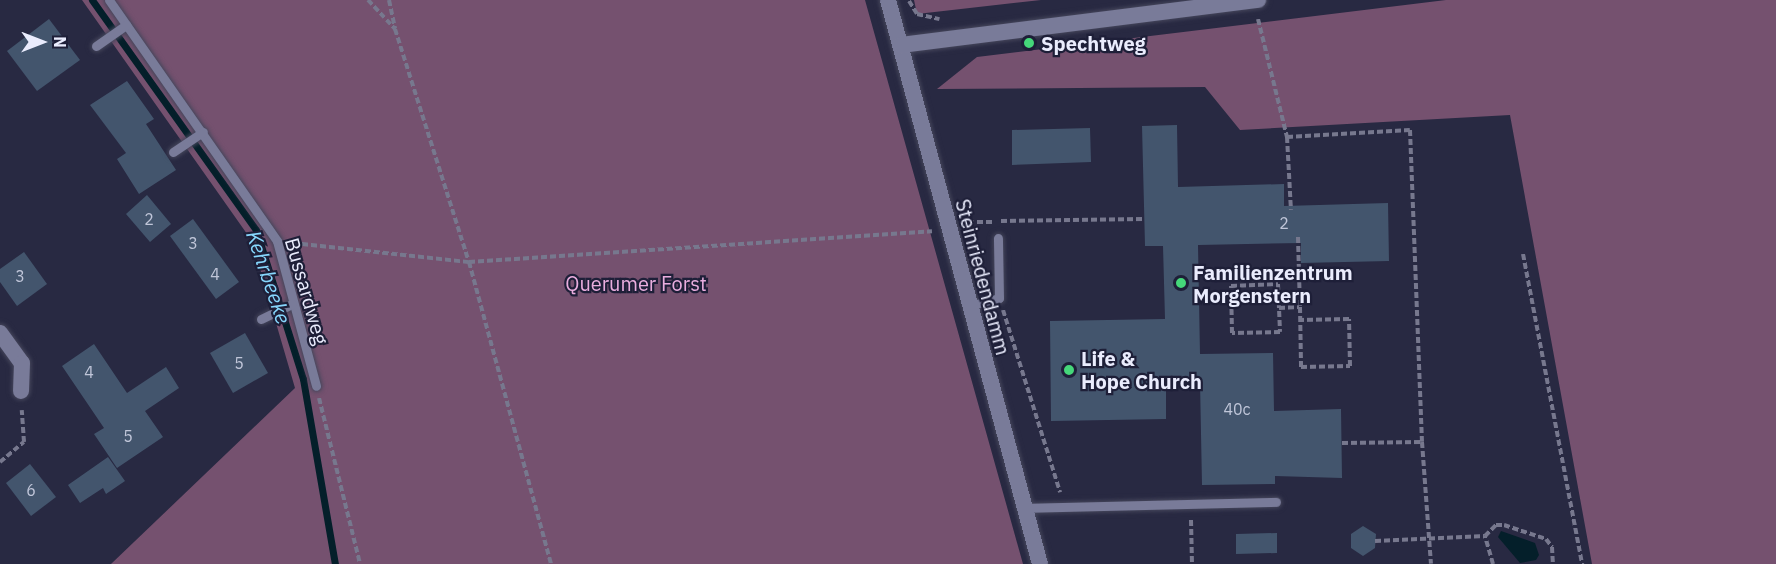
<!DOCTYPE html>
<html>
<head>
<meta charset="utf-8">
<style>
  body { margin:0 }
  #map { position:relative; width:1776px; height:564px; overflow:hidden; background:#282942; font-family:"IBM Plex Sans",sans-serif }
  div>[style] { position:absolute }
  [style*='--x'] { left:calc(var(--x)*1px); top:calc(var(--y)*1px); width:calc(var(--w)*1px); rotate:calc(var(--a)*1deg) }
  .forest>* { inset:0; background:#75516f }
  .water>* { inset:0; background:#041f2a }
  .stream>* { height:7px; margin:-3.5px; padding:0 3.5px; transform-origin:3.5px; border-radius:3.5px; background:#041f2a }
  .building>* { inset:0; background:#43556d }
  .path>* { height:4px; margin-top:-2px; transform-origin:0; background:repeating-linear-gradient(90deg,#77788e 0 6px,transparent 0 9px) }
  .roads { filter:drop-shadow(0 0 2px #45465b) drop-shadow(0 0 2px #45465b) }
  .service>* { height:9px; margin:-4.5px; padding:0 4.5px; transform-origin:4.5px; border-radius:4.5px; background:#797b99 }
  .minor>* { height:16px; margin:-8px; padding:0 8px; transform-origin:8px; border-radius:8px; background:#797b99 }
  .dots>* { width:16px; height:16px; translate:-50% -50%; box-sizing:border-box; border:3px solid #1e1f38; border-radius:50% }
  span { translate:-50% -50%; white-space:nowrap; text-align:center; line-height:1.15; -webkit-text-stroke:4.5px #1e1f38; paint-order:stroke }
  .number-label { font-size:16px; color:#c0c6d9 }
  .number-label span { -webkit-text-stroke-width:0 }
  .poi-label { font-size:20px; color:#eaecfd; font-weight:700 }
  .left { translate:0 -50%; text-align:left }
  .street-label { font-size:20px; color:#eaecfd }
  .park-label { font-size:20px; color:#e9adde }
  .water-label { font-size:21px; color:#87d7fd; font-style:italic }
  .north { position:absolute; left:12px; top:12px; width:60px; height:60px; -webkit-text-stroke:4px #1e1f38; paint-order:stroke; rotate:90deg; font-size:16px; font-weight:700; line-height:24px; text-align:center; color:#eaecfd }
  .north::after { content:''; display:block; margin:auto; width:21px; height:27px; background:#eaecfd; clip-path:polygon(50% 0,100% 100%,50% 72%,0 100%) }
</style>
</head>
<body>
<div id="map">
  <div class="forest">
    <i style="clip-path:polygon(82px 0,865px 0,1023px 564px,111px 564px,295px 388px,252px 241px)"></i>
    <i style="clip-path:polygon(914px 0,1041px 0,917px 14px)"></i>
    <i style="clip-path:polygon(1446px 0,1776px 0,1776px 564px,1592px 564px,1510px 115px,1240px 130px,1205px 87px,937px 89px,977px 57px)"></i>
  </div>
  <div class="water">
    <i style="clip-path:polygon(1501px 531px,1535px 543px,1539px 555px,1536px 560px,1520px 563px,1498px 537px)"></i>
  </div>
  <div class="stream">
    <i style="--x:92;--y:0;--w:282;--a:54.5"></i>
    <i style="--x:256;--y:230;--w:156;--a:72.5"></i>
    <i style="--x:303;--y:379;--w:188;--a:80.2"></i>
  </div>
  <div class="building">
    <i style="clip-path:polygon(49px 19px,80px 60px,37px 91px,7px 51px)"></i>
    <i style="clip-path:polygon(127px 81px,154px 119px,146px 124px,176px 170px,139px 194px,117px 159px,126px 153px,90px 105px)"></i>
    <i style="clip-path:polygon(1177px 125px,1178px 187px,1284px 184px,1284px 206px,1388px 203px,1389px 261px,1301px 263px,1301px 243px,1198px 245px,1200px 354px,1273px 353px,1274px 411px,1341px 409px,1342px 478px,1275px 476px,1275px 484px,1202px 485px,1200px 382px,1166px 383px,1166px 419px,1051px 421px,1050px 321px,1165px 319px,1163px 246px,1145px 246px,1142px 126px)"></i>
    <i style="clip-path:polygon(1090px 128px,1091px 162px,1012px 165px,1012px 130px)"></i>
    <i style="clip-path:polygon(147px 195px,171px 224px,150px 242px,126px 214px)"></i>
    <i style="clip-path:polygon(193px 219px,239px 282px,216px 299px,170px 236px)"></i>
    <i style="clip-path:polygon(24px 252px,47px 284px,17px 306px,0 282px,0 269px)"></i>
    <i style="clip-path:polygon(245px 333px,268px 373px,233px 393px,210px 353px)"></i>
    <i style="clip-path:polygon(94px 344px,127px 393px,166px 367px,179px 388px,145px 411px,163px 437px,117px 468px,94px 434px,104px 428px,62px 366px)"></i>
    <i style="clip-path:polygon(108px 457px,125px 481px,106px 494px,103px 488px,80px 503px,68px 485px)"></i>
    <i style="clip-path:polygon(30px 464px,56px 497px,31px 516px,6px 483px)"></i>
    <i style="clip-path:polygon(1363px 526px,1376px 534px,1375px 548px,1363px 556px,1351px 548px,1351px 534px)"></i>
    <i style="clip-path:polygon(1277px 533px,1277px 553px,1236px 554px,1236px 534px)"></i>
  </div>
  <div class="path">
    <i style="--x:368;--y:0;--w:40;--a:47"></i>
    <i style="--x:395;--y:29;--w:244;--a:72.4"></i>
    <i style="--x:469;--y:262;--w:313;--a:74.8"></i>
    <i style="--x:389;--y:0;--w:29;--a:78"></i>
    <i style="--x:909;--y:1;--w:15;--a:58"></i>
    <i style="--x:917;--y:14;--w:23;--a:13"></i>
    <i style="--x:1258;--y:19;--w:122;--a:76.2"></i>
    <i style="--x:1287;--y:137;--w:73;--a:86.9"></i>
    <i style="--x:1287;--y:137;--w:123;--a:-3.3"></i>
    <i style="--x:1410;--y:130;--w:312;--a:87.8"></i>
    <i style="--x:1001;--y:221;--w:143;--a:-0.8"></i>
    <i style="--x:968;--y:222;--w:26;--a:0"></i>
    <i style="--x:1298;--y:237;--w:70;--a:88.4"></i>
    <i style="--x:1300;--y:307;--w:60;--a:89"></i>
    <i style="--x:1301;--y:367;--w:49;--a:-1.2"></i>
    <i style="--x:1350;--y:366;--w:47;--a:-91.2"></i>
    <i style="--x:1349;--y:319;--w:49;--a:178.8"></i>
    <i style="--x:293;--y:243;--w:177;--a:6.2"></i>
    <i style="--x:469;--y:262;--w:464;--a:-3.8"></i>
    <i style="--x:1523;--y:254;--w:316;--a:79.2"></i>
    <i style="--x:1278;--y:284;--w:48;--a:87.6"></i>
    <i style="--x:1280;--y:332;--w:48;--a:178.8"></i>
    <i style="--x:1232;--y:333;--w:47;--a:-91.2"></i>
    <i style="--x:1231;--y:286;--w:47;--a:-2.4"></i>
    <i style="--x:1279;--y:308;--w:20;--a:-3"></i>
    <i style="--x:1003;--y:310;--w:191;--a:72.6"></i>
    <i style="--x:319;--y:398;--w:171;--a:76.1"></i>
    <i style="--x:1342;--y:443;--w:80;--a:-0.7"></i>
    <i style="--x:1422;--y:442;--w:122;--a:85.8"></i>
    <i style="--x:0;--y:462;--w:31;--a:-40"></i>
    <i style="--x:24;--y:442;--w:32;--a:-94"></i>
    <i style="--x:1191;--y:520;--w:44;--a:88.7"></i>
    <i style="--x:1375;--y:541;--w:110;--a:-2.6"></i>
    <i style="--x:1493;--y:564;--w:29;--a:-106"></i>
    <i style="--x:1485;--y:536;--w:16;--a:-45"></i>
    <i style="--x:1496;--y:525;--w:8;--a:0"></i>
    <i style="--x:1504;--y:525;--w:44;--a:18.4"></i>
    <i style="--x:1546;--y:539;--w:10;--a:53"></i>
    <i style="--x:1552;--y:547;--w:17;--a:87"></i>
  </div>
  <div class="roads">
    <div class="service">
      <i style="--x:109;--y:0;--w:294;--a:55.1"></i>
      <i style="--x:277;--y:241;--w:150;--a:74.9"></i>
      <i style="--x:96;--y:46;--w:37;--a:-35"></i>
      <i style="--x:173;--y:152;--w:36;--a:-34"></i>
      <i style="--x:969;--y:306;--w:31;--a:-15"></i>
      <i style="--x:999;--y:298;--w:60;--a:-91"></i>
      <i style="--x:261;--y:319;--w:34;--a:-26"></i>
      <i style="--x:1025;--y:508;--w:251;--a:-1.4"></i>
    </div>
    <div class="minor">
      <i style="--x:888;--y:0;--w:584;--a:74.92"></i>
      <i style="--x:901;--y:45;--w:360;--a:-7.2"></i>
      <i style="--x:0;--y:333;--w:37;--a:54"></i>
      <i style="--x:22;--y:363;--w:28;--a:92"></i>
    </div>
  </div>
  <div class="dots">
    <i style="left:1029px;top:43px;background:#45d77a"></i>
    <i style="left:1181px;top:283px;background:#45d77a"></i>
    <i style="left:1069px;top:370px;background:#45d77a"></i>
  </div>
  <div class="number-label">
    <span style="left:149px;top:219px">2</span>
    <span style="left:1284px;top:223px">2</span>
    <span style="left:193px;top:243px">3</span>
    <span style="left:215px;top:274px">4</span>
    <span style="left:20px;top:276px">3</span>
    <span style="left:239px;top:363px">5</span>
    <span style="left:89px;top:372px">4</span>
    <span style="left:1237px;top:409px">40c</span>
    <span style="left:128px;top:436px">5</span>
    <span style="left:31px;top:490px">6</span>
  </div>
  <div class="poi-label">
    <span class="left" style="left:1041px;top:43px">Spechtweg</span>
    <span class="left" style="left:1193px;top:284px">Familienzentrum<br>Morgenstern</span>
    <span class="left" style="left:1081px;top:370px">Life &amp;<br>Hope Church</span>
  </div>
  <div class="street-label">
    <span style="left:983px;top:277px;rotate:75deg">Steinriedendamm</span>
    <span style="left:307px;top:291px;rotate:74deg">Bussardweg</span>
  </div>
  <div class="park-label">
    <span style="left:636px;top:283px">Querumer Forst</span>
  </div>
  <div class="water-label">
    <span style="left:269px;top:277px;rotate:71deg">Kehrbeeke</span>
  </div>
  <div class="north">N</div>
</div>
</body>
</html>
